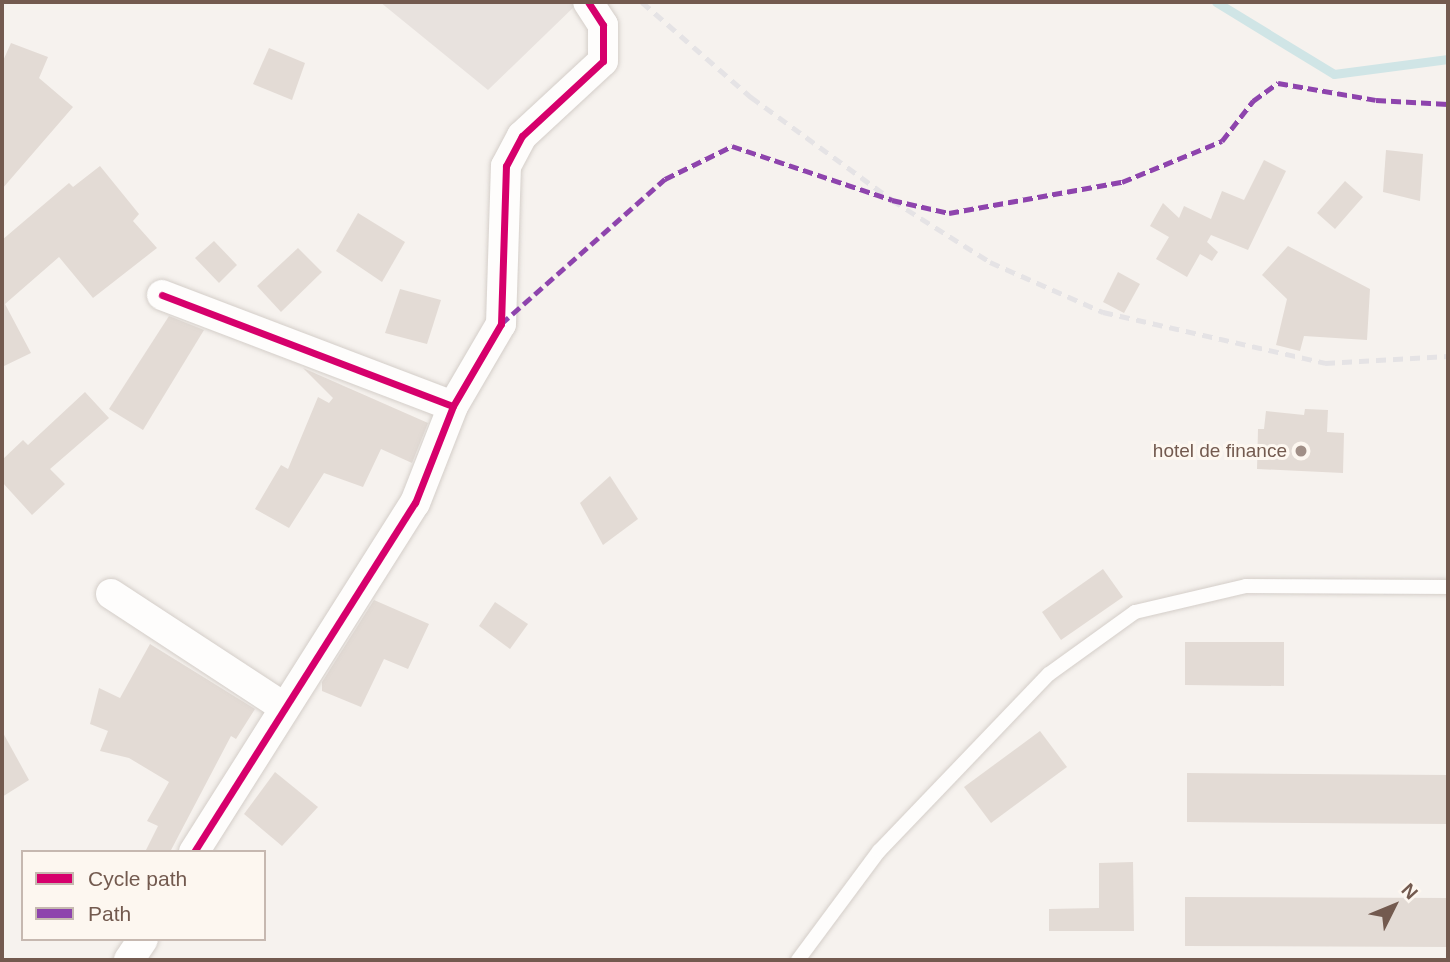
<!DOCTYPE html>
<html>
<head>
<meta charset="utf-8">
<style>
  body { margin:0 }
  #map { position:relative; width:1450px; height:962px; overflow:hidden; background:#f6f2ee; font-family:Helvetica,sans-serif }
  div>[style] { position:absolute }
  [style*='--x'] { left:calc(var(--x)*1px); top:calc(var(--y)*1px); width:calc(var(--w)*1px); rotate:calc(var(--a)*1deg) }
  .industrial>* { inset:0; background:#e8e2de }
  .stream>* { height:9px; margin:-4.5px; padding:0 4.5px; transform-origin:4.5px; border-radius:4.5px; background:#d0e5e6 }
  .building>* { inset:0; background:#e3dbd5 }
  .roads { filter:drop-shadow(0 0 2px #d4cec9) drop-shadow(0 0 2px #d4cec9) }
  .service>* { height:14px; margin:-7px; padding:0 7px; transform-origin:7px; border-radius:7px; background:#fefdfc }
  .minor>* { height:30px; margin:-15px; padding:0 15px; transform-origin:15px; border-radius:15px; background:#fefdfc }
  .rail>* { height:5px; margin-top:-2.5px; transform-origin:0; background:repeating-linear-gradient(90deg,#e5e3e5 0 10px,transparent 0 17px) }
  .quiet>* { height:5px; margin-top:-2.5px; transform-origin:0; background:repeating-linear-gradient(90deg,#8e44ad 0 10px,transparent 0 15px) }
  .cycleway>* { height:7px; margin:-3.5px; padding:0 3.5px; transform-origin:3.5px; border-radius:3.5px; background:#d6006c }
  .dots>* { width:19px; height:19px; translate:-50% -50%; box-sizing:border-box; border:4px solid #fdf7f0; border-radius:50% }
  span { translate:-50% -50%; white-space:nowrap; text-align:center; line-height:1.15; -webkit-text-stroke:6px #fdf7f0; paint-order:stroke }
  .poi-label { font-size:19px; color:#735a4f }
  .right { translate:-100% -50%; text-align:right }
  .frame { position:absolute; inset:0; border:4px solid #735a4f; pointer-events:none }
  .legend { position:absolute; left:21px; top:850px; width:245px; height:91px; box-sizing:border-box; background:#fdf7f0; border:2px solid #c6b8b0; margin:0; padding:9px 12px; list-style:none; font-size:21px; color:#735a4f }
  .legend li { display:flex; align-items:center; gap:14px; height:35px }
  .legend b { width:35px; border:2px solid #c6b8b0 }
  .north { position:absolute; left:1359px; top:871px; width:70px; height:70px; -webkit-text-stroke:5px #fdf7f0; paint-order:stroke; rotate:47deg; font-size:19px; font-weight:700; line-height:28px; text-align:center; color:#735a4f }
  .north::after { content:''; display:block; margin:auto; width:24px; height:32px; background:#735a4f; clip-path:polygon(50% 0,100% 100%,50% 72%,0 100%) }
</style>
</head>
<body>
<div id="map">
  <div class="industrial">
    <i style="clip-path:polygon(380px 2px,579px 2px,488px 90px)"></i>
  </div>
  <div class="stream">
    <i style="--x:1216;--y:2;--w:138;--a:31.4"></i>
    <i style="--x:1334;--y:74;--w:115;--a:-7.5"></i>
  </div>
  <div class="building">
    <i style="clip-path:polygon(11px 43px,48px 57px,39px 78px,73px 107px,2px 189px,2px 63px)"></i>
    <i style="clip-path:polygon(269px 48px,305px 63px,292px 100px,253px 84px)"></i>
    <i style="clip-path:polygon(1386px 150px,1423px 154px,1420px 201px,1383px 192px)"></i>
    <i style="clip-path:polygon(1264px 160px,1286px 171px,1248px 250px,1211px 235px,1207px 242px,1218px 252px,1212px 261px,1200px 254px,1187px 277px,1156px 259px,1169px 237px,1150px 226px,1163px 203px,1179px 218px,1184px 206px,1211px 219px,1222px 191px,1244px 200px)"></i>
    <i style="clip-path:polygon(100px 166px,139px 214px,133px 221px,157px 248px,93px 298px,59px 257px,5px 304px,31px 353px,2px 367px,2px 240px,69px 183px,73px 187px)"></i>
    <i style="clip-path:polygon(1345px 181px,1363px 197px,1335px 229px,1317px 213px)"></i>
    <i style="clip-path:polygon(358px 213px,405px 242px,382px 282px,336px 251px)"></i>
    <i style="clip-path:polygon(214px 241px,237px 265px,219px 283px,195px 258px)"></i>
    <i style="clip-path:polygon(1288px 246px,1370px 289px,1367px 340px,1304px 336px,1300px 351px,1276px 345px,1287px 299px,1262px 275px)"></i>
    <i style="clip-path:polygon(298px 248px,322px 272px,281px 312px,257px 286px)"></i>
    <i style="clip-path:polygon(1118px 272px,1140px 284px,1124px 313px,1103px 302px)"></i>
    <i style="clip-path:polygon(400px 289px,441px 300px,427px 344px,385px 333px)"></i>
    <i style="clip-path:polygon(169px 316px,204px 330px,143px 430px,109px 409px)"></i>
    <i style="clip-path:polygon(303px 368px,428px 423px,412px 463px,381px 449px,363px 487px,324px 473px,289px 528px,255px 509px,281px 465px,288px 469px,318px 397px,329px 403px,333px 398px)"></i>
    <i style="clip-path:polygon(85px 392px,109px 418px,50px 469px,65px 484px,32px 515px,2px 482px,2px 460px,23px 440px,28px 445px)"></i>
    <i style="clip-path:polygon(1305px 409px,1328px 410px,1327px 432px,1344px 433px,1343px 473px,1257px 469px,1258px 429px,1264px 429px,1266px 411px,1304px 415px)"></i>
    <i style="clip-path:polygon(610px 476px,638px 519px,603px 545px,580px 503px)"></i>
    <i style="clip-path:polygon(1103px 569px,1123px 597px,1061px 640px,1042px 612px)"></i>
    <i style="clip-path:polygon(374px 600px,429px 624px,408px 669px,384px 659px,361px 707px,322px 691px,322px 682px)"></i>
    <i style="clip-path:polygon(495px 602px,528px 624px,510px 649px,479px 626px)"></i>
    <i style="clip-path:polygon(1185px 642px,1284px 642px,1284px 686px,1185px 685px)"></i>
    <i style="clip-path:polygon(150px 644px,255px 709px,236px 739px,231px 736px,170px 852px,145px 852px,158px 826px,147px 821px,169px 782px,129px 758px,100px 751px,108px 731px,90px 724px,99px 688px,120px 698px)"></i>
    <i style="clip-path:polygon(2px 731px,29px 780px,2px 797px)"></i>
    <i style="clip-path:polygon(1040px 731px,1067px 767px,991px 823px,964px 787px)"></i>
    <i style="clip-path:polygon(275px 772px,318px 807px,282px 846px,244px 814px)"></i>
    <i style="clip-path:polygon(1187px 773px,1448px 775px,1448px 824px,1187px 822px)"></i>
    <i style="clip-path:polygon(1133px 862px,1134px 931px,1049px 931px,1049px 909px,1099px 908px,1099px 863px)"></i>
    <i style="clip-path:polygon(1185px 897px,1448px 898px,1448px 947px,1185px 946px)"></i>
  </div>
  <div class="roads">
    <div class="service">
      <i style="--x:798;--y:960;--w:136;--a:-53.4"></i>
      <i style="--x:879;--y:851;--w:245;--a:-46.2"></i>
      <i style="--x:1049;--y:674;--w:106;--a:-35.8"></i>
      <i style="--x:1135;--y:612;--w:114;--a:-13.2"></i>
      <i style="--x:1246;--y:586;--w:202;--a:0.3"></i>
    </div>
    <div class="minor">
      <i style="--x:162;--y:295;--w:311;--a:20.9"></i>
      <i style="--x:111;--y:594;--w:204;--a:33.2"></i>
      <i style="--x:194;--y:852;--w:413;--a:-57.7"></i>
      <i style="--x:415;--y:503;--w:104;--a:-68.6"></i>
      <i style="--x:453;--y:406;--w:95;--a:-59.7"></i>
      <i style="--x:501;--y:324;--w:158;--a:-88.2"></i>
      <i style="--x:506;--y:166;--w:34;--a:-62"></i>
      <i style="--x:522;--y:136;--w:110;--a:-42.8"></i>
      <i style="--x:603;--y:61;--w:36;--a:-90"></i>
      <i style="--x:603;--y:25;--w:27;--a:-123"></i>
      <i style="--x:129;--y:960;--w:25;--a:-56"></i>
    </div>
  </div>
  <div class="rail">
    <i style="--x:642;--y:2;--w:145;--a:41.1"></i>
    <i style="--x:751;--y:97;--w:175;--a:36.1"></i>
    <i style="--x:892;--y:200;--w:116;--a:32.3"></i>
    <i style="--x:990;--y:262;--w:124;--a:23.9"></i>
    <i style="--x:1103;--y:312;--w:228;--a:12.9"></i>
    <i style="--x:1325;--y:363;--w:123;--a:-3.3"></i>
  </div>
  <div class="quiet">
    <i style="--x:501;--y:324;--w:219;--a:-41.5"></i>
    <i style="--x:665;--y:179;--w:75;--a:-26.2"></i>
    <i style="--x:732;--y:146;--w:169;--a:18.6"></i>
    <i style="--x:892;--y:200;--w:58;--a:12.8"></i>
    <i style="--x:949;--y:213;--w:176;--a:-10.2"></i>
    <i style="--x:1122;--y:182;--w:108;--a:-22.3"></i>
    <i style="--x:1222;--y:141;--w:51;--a:-52.2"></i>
    <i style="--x:1253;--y:101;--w:31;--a:-36"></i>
    <i style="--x:1278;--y:83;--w:99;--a:9.8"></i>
    <i style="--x:1376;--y:100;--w:72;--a:3.2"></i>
  </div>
  <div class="cycleway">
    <i style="--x:162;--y:295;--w:311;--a:20.9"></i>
    <i style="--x:194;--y:852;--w:413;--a:-57.7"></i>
    <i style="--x:415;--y:503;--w:104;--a:-68.6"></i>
    <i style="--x:453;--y:406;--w:95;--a:-59.7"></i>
    <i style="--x:501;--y:324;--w:158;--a:-88.2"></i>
    <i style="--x:506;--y:166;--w:34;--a:-62"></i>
    <i style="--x:522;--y:136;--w:110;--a:-42.8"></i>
    <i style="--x:603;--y:61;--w:36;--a:-90"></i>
    <i style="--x:603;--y:25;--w:27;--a:-123"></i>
  </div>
  <div class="dots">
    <i style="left:1301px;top:451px;background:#a18f87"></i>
  </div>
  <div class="poi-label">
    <span class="right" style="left:1287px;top:451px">hotel de finance</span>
  </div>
  <div class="frame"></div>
  <ul class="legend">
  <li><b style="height:9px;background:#d6006c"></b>Cycle path</li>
  <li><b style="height:9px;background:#8e44ad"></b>Path</li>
  </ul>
  <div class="north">N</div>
</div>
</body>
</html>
